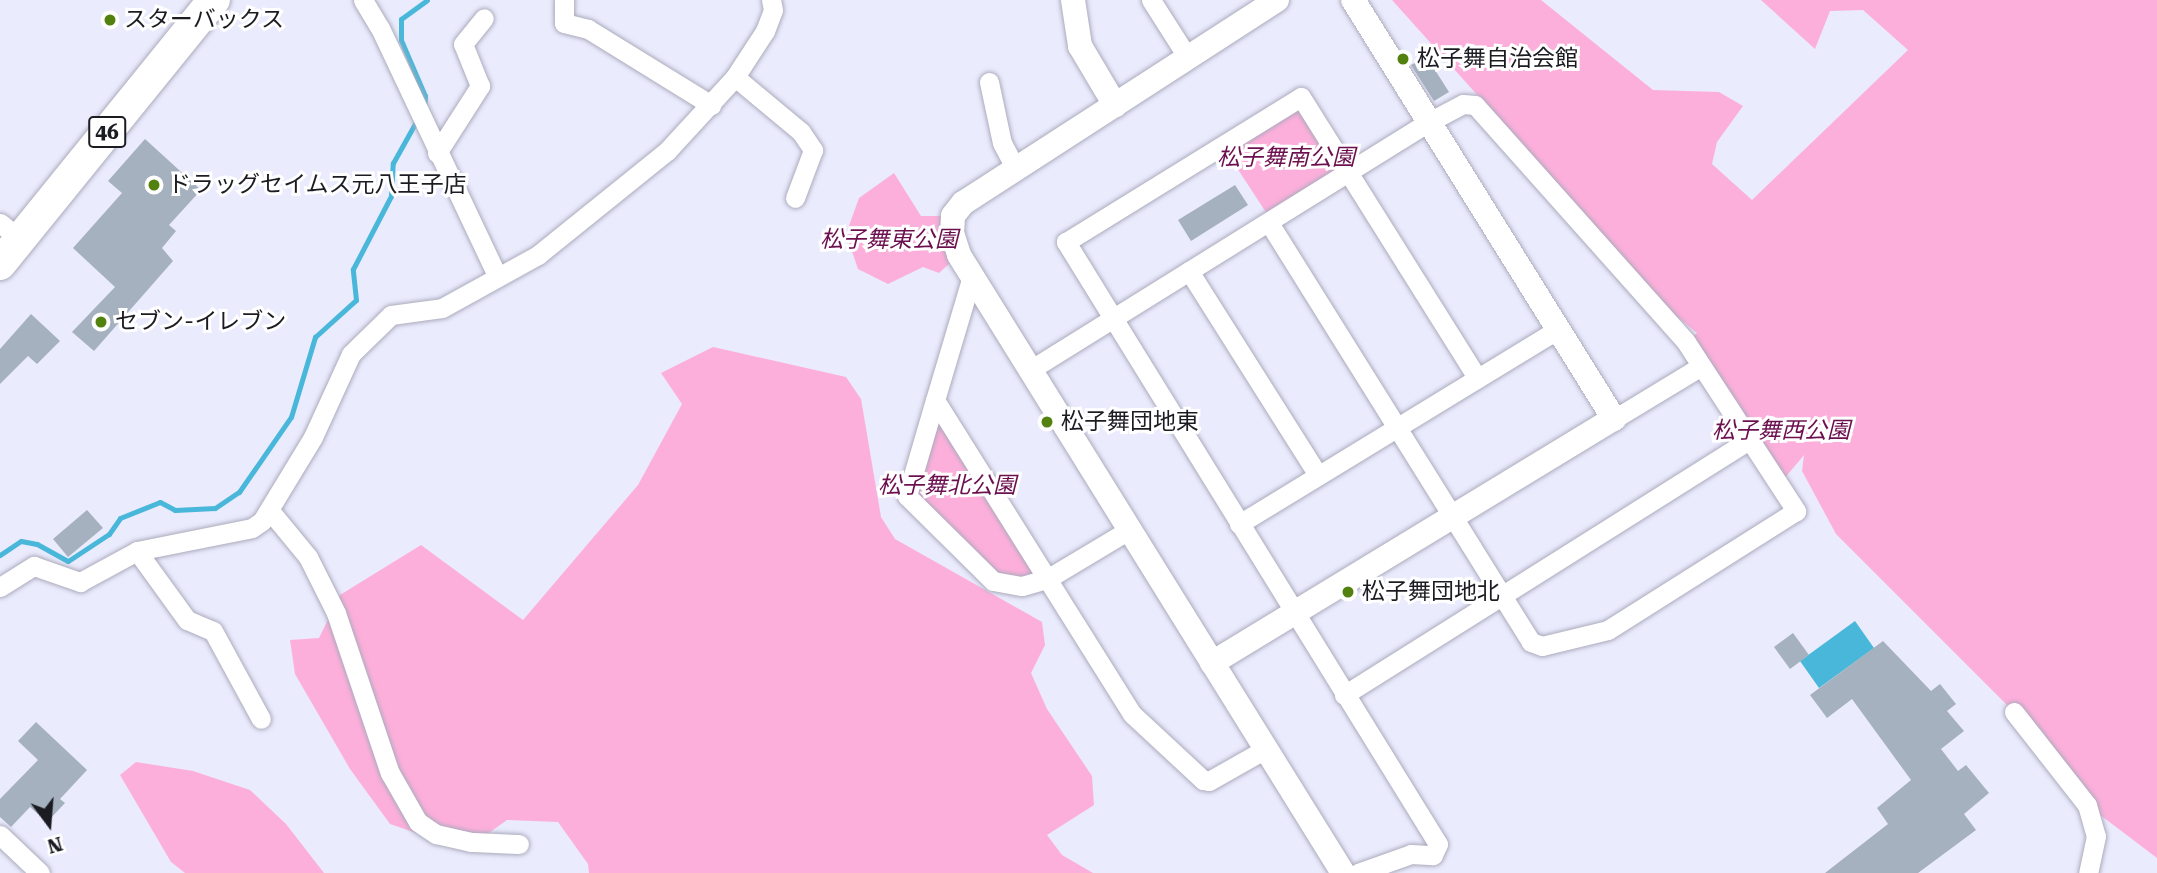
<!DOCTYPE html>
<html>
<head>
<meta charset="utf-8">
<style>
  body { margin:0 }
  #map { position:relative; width:2157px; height:873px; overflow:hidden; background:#eaebfd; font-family:"Roboto Serif","Noto Sans JP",serif }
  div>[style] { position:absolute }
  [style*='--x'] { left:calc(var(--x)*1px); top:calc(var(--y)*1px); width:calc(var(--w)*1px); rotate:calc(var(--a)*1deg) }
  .green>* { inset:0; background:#fdafdb }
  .water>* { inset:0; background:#49b7da }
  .stream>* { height:5px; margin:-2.5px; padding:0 2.5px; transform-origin:2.5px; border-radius:2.5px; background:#49b7da }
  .building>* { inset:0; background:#a5b1bf }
  .roads { filter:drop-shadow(0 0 2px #ababbc) drop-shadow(0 0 2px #ababbc) }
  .minor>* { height:19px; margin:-9.5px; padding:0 9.5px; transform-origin:9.5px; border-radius:9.5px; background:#fff }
  .tertiary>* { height:24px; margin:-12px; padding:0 12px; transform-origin:12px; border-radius:12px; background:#fff }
  .primary>* { height:32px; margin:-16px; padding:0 16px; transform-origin:16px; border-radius:16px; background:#fff }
  .dots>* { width:19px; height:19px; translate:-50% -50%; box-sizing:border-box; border:4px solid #fff; border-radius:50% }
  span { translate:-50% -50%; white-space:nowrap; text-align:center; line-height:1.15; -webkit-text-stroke:6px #fff; paint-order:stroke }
  .shield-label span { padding:2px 5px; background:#fff; border:2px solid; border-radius:5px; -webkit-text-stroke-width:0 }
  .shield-label { font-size:21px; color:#1b1b22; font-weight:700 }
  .poi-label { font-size:23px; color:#1b1b22 }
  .left { translate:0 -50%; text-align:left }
  .park-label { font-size:23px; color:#6c0f4f; font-style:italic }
  .north { position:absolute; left:14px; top:789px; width:70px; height:70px; -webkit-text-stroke:5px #fff; paint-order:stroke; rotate:164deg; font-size:19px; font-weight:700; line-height:28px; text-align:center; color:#1b1b22 }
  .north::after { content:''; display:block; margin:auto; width:24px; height:32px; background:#1b1b22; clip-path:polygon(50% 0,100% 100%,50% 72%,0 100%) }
</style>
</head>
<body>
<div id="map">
  <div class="green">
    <i style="clip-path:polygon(1392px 0,1541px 0,1653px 90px,1719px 92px,1743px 106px,1717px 142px,1712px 164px,1752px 200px,1908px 50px,1863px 10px,1830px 11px,1815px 49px,1761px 0,2157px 0,2157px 858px,2087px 805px,2014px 712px,1836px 534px,1802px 471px,1804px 455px,1779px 485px,1686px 342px,1697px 333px,1673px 313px)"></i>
    <i style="clip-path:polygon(1301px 97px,1350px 172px,1271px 220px,1222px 145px)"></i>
    <i style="clip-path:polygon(894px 173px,921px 216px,953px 216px,959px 255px,939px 273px,923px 267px,888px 284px,858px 269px,846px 234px,859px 198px)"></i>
    <i style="clip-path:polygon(713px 347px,846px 377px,861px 399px,881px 517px,895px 539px,1042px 622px,1045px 645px,1031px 673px,1047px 709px,1092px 776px,1094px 805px,1047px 835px,1062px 855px,1093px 873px,589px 873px,588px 864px,558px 822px,507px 820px,486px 835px,454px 846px,390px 824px,350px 769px,295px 674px,290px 640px,319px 638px,340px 595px,421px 545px,523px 620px,638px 485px,682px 404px,661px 373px)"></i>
    <i style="clip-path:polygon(935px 400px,1047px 579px,993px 581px,907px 496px)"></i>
    <i style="clip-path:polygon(136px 762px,193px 771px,250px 790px,286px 824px,324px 873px,185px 873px,171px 862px,120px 775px)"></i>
  </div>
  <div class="water">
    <i style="clip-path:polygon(1855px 621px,1874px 648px,1819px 688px,1800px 661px)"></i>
  </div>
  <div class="stream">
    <i style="--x:424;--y:111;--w:15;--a:-86"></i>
    <i style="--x:425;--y:96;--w:61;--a:-113.2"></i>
    <i style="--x:401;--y:40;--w:21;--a:-90"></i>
    <i style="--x:401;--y:19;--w:32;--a:-36"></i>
    <i style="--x:0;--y:555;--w:25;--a:-34"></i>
    <i style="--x:21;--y:541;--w:16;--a:11"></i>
    <i style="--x:37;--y:544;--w:35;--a:29"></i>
    <i style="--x:68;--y:561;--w:49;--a:-33.4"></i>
    <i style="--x:109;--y:534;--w:19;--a:-55"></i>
    <i style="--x:120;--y:518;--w:43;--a:-21.8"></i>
    <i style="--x:160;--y:502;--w:17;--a:28"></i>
    <i style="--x:175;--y:510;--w:40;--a:-2.9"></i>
    <i style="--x:215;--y:508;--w:29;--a:-34"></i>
    <i style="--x:239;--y:492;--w:91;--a:-55.3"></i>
    <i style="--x:291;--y:417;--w:84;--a:-73.3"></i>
    <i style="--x:315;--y:337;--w:55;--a:-42.1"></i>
    <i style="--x:356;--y:300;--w:31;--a:-96"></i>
    <i style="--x:353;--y:269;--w:82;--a:-62.5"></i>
    <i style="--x:391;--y:196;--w:33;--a:-87"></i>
    <i style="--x:393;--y:163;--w:51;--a:-60.9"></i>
  </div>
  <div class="building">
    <i style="clip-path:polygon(1426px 56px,1449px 92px,1434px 101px,1411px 65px)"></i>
    <i style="clip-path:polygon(145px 139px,201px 190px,169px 225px,176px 231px,162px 248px,173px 261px,94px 351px,72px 332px,115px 287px,73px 248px,122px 193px,108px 181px)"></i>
    <i style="clip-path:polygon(1235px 185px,1248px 205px,1191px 241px,1178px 220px)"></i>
    <i style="clip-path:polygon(31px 314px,60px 341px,37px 364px,28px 356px,0 384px,0 349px)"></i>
    <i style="clip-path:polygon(87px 510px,103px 528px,68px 557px,53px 539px)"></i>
    <i style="clip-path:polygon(1793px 633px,1809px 655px,1790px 669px,1774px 647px)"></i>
    <i style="clip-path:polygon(1883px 641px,1931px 691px,1940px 684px,1956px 704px,1947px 711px,1964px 731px,1941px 749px,1958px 771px,1966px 765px,1989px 793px,1964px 814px,1976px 830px,1918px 873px,1825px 873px,1888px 824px,1877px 808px,1911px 780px,1852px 699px,1827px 718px,1810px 695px)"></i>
    <i style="clip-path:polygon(36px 722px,87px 770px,60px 799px,65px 803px,47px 822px,30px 807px,11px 827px,0 817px,0 799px,38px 760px,18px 741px)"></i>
  </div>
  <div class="roads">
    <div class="minor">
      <i style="--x:363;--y:0;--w:33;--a:59"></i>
      <i style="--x:380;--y:28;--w:274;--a:64.7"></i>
      <i style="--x:564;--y:0;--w:23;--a:90"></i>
      <i style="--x:564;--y:23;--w:25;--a:14"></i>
      <i style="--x:588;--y:29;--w:145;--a:31.7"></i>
      <i style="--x:1151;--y:0;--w:69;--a:57.5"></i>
      <i style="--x:735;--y:77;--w:86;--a:39.8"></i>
      <i style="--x:801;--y:132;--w:22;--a:56"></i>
      <i style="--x:813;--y:150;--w:51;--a:110.6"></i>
      <i style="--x:989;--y:82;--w:62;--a:78"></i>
      <i style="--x:1002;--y:143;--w:30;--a:62"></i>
      <i style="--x:437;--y:153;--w:80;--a:-57.3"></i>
      <i style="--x:480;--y:86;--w:45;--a:-112"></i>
      <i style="--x:463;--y:44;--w:33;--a:-51"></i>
      <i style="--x:0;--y:223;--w:26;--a:39"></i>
      <i style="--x:1189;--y:271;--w:241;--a:57.7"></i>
      <i style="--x:972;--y:276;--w:129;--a:106.6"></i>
      <i style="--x:935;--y:400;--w:371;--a:57.9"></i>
      <i style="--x:1132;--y:714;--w:97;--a:42.9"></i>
      <i style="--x:1203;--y:780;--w:6;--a:9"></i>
      <i style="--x:1209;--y:781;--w:67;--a:-29.6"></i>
      <i style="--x:1030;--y:370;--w:470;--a:-31.9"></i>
      <i style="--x:1429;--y:122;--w:38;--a:-28"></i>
      <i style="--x:1463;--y:104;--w:12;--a:5"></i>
      <i style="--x:1475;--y:105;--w:317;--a:48.3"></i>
      <i style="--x:1686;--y:342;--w:202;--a:56.9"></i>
      <i style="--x:1796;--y:511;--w:222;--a:147.7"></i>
      <i style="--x:1608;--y:630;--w:68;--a:166.4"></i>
      <i style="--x:1542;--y:646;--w:12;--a:-160"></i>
      <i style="--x:1531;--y:642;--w:495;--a:-122"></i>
      <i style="--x:935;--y:400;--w:100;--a:106.3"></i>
      <i style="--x:907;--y:496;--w:121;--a:44.7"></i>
      <i style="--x:993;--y:581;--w:29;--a:10"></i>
      <i style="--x:1022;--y:586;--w:26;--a:-16"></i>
      <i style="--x:1047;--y:579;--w:96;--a:-30.9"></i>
      <i style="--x:1614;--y:419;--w:102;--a:-31.3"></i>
      <i style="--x:271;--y:512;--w:58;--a:50.6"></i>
      <i style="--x:308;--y:557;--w:63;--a:63.4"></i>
      <i style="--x:336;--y:613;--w:169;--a:71.4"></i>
      <i style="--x:390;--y:773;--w:56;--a:60.3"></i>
      <i style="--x:418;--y:822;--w:22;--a:34"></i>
      <i style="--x:436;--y:834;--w:36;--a:13"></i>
      <i style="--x:471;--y:842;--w:48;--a:2.4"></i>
      <i style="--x:1239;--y:524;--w:374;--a:-31.4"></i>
      <i style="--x:137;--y:551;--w:85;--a:54.1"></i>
      <i style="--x:187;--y:620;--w:28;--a:23"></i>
      <i style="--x:213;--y:631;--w:100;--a:61.4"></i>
      <i style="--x:0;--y:587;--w:40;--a:-32"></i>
      <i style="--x:34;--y:566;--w:49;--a:19.2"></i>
      <i style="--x:80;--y:582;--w:65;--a:-28.5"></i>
      <i style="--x:137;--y:551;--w:117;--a:-11.3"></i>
      <i style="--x:252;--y:528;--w:12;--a:-35"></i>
      <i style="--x:262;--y:521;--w:98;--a:-58.7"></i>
      <i style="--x:313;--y:437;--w:91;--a:-65.4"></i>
      <i style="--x:351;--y:354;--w:56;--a:-44.3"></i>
      <i style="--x:391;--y:315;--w:51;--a:-7.8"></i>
      <i style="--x:442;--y:308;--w:110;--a:-28.9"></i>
      <i style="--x:538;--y:255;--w:166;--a:-38.9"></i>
      <i style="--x:667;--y:151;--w:100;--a:-47.4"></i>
      <i style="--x:735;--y:77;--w:55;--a:-56.9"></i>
      <i style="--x:765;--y:31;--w:22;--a:-69"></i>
      <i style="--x:773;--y:10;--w:10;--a:-101"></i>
      <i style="--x:1344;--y:695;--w:480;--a:-32.2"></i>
      <i style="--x:2014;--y:712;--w:118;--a:51.9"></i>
      <i style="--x:2087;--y:805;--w:32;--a:74"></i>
      <i style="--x:2096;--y:836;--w:38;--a:102"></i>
      <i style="--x:0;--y:835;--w:55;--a:43.5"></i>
      <i style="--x:1358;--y:873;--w:56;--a:-19.7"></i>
      <i style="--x:1411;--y:854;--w:22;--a:3"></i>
      <i style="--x:1433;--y:855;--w:12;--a:-66"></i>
      <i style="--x:1438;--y:844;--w:708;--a:-121.71"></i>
      <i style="--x:1066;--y:242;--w:276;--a:-31.7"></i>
      <i style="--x:1301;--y:97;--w:332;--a:57.9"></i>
    </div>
    <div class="tertiary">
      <i style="--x:1073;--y:0;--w:47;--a:81.3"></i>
      <i style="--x:1080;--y:46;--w:69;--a:59.3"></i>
      <i style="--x:1277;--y:0;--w:374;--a:147.1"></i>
      <i style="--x:963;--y:203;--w:16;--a:128"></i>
      <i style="--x:953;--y:216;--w:17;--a:93"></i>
      <i style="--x:952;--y:233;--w:23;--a:72"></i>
      <i style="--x:959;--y:255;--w:728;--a:58.14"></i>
      <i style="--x:1212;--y:663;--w:470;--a:-31.3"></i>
      <i style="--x:1614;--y:419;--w:494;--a:-121.9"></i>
    </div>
    <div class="primary">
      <i style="--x:0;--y:264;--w:340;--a:-51"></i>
    </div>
  </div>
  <div class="dots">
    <i style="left:110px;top:20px;background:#538110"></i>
    <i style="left:1403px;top:59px;background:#538110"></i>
    <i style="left:154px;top:185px;background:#538110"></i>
    <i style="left:101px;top:322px;background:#538110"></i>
    <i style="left:1047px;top:422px;background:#538110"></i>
    <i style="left:1348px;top:592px;background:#538110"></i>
  </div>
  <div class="shield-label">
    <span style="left:107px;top:132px">46</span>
  </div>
  <div class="poi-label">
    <span class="left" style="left:124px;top:20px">スターバックス</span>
    <span class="left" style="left:1417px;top:59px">松子舞自治会館</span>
    <span class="left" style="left:168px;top:185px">ドラッグセイムス元八王子店</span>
    <span class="left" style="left:115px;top:322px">セブン-イレブン</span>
    <span class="left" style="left:1061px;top:422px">松子舞団地東</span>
    <span class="left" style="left:1362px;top:592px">松子舞団地北</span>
  </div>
  <div class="park-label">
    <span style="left:1286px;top:158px">松子舞南公園</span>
    <span style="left:889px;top:240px">松子舞東公園</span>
    <span style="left:1781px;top:431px">松子舞西公園</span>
    <span style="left:947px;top:486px">松子舞北公園</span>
  </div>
  <div class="north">N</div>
</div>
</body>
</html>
